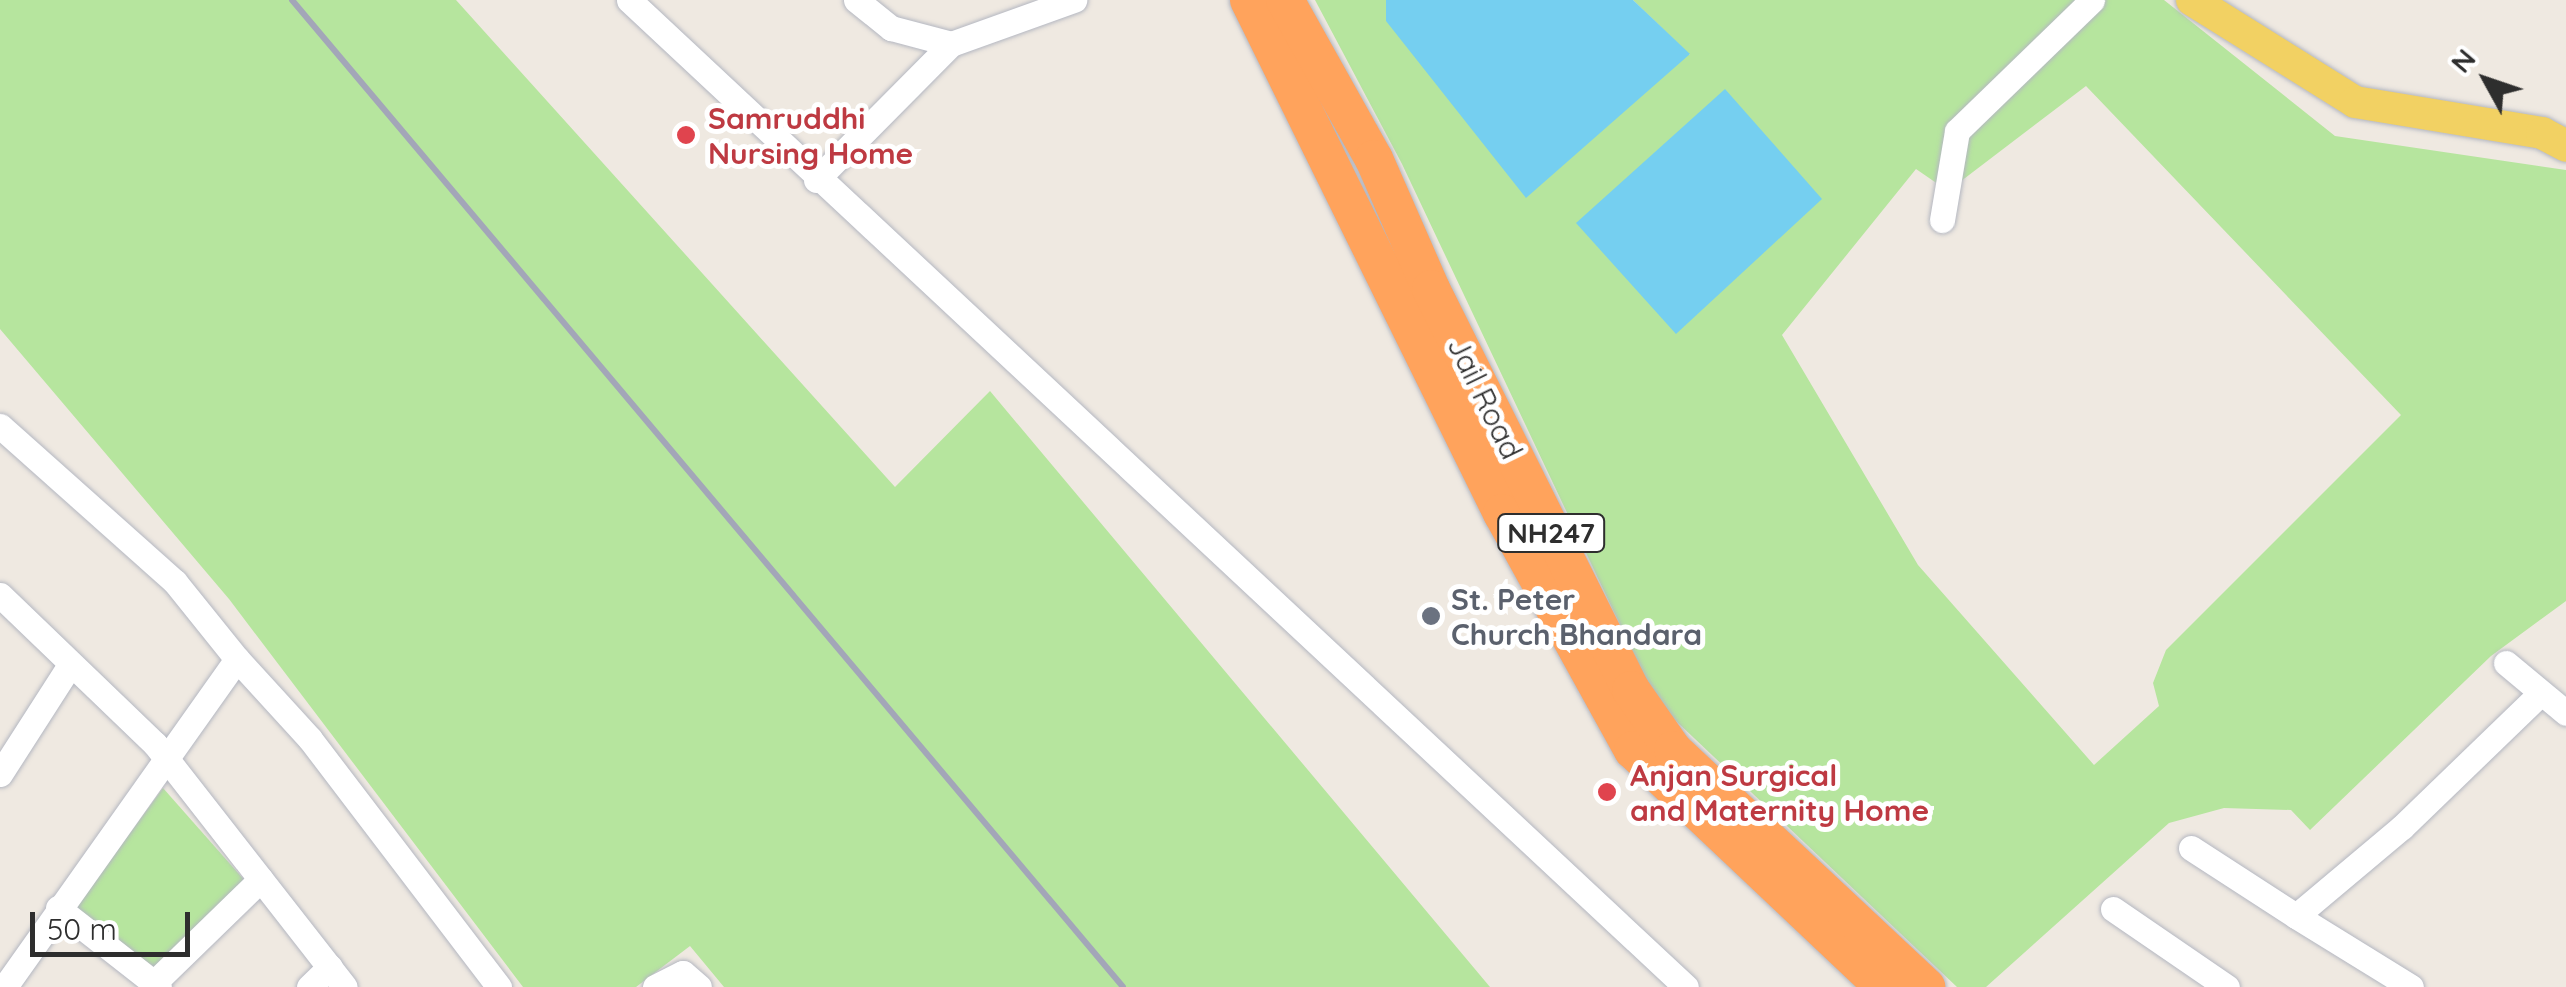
<!DOCTYPE html>
<html>
<head>
<meta charset="utf-8">
<style>
  body { margin:0 }
  #map { position:relative; width:2566px; height:987px; overflow:hidden; background:#efe9e1; font-family:Quicksand,sans-serif }
  div>[style] { position:absolute }
  [style*='--x'] { left:calc(var(--x)*1px); top:calc(var(--y)*1px); width:calc(var(--w)*1px); rotate:calc(var(--a)*1deg) }
  .green>* { inset:0; background:#b6e59e }
  .water>* { inset:0; background:#75cff0 }
  .roads { filter:drop-shadow(0 0 2px #b4b7c1) drop-shadow(0 0 2px #b4b7c1) }
  .minor>* { height:25px; margin:-12.5px; padding:0 12.5px; transform-origin:12.5px; border-radius:12.5px; background:#fff }
  .major>* { height:32px; margin:-16px; padding:0 16px; transform-origin:16px; border-radius:16px; background:#f2d163 }
  .highway>* { height:38px; margin:-19px; padding:0 19px; transform-origin:19px; border-radius:19px; background:#ffa35c }
  .rail>* { height:6px; margin:-3px; padding:0 3px; transform-origin:3px; border-radius:3px; background:#a3a6b8 }
  .dots>* { width:28px; height:28px; translate:-50% -50%; box-sizing:border-box; border:5px solid #fff; border-radius:50% }
  span { translate:-50% -50%; white-space:nowrap; text-align:center; line-height:1.15; -webkit-text-stroke:10px #fff; paint-order:stroke }
  .shield-label span { padding:2px 8px; background:#fff; border:2px solid; border-radius:8px; -webkit-text-stroke-width:0 }
  .shield-label { font-size:28px; color:#2e2e2e; font-weight:700 }
  .health-label { font-size:30px; color:#be3a42; font-weight:700 }
  .left { translate:0 -50%; text-align:left }
  .street-label { font-size:30px; color:#2e2e2e }
  .worship-label { font-size:30px; color:#5b616d; font-weight:700 }
  .north { position:absolute; left:2436px; top:30px; width:100px; height:100px; -webkit-text-stroke:8px #fff; paint-order:stroke; rotate:310deg; font-size:28px; font-weight:700; line-height:40px; text-align:center; color:#2e2e2e }
  .north::after { content:''; display:block; margin:auto; width:35px; height:45px; background:#2e2e2e; clip-path:polygon(50% 0,100% 100%,50% 72%,0 100%) }
  .scale { position:absolute; left:30px; top:912px; width:160px; height:45px; box-sizing:border-box; border:5px solid #2e2e2e; border-top:0; padding-left:12px; font-size:30px; line-height:35px; white-space:nowrap; color:#2e2e2e; -webkit-text-stroke:8px #fff; paint-order:stroke }
</style>
</head>
<body>
<div id="map">
  <div class="green">
    <i style="clip-path:polygon(0 0,456px 0,895px 487px,990px 391px,1490px 987px,724px 987px,690px 946px,636px 987px,523px 987px,229px 599px,0 329px)"></i>
    <i style="clip-path:polygon(evenodd,1315px 0,1386px 0,1386px 21px,1690px 55px,1633px 0,2164px 0,2335px 136px,2566px 170px,2566px 601px,2491px 656px,2310px 830px,2291px 810px,2224px 808px,2169px 823px,1986px 987px,1957px 987px,1657px 703px,1402px 164px,1315px 0,2086px 86px,2401px 415px,2166px 650px,2153px 683px,2159px 706px,2094px 765px,1918px 565px,1782px 335px,1916px 169px,1948px 191px,2086px 86px)"></i>
    <i style="clip-path:polygon(163px 788px,254px 891px,157px 987px,73px 911px)"></i>
  </div>
  <div class="water">
    <i style="clip-path:polygon(1386px 0,1633px 0,1690px 54px,1526px 198px,1386px 21px)"></i>
    <i style="clip-path:polygon(1725px 89px,1822px 199px,1676px 334px,1576px 223px)"></i>
  </div>
  <div class="roads">
    <div class="minor">
      <i style="--x:629;--y:0;--w:1446;--a:43.04"></i>
      <i style="--x:856;--y:0;--w:45;--a:38.7"></i>
      <i style="--x:891;--y:28;--w:62;--a:14.9"></i>
      <i style="--x:951;--y:44;--w:131;--a:-19.7"></i>
      <i style="--x:816;--y:180;--w:192;--a:-45.2"></i>
      <i style="--x:1942;--y:220;--w:90;--a:-80.4"></i>
      <i style="--x:1957;--y:131;--w:188;--a:-44.1"></i>
      <i style="--x:0;--y:426;--w:234;--a:41.7"></i>
      <i style="--x:175;--y:582;--w:99;--a:51.2"></i>
      <i style="--x:237;--y:659;--w:402;--a:125.3"></i>
      <i style="--x:0;--y:595;--w:215;--a:43.9"></i>
      <i style="--x:155;--y:744;--w:308;--a:52"></i>
      <i style="--x:237;--y:659;--w:108;--a:47.6"></i>
      <i style="--x:310;--y:739;--w:312;--a:52.7"></i>
      <i style="--x:2506;--y:663;--w:78;--a:39.8"></i>
      <i style="--x:0;--y:774;--w:130;--a:-57.3"></i>
      <i style="--x:2191;--y:848;--w:125;--a:32.9"></i>
      <i style="--x:2296;--y:916;--w:138;--a:-40"></i>
      <i style="--x:2402;--y:827;--w:193;--a:-44"></i>
      <i style="--x:58;--y:908;--w:128;--a:38"></i>
      <i style="--x:2113;--y:909;--w:138;--a:34.4"></i>
      <i style="--x:2296;--y:916;--w:135;--a:31.7"></i>
      <i style="--x:156;--y:981;--w:146;--a:-44.2"></i>
      <i style="--x:309;--y:987;--w:29;--a:-44"></i>
      <i style="--x:655;--y:987;--w:31;--a:-27"></i>
      <i style="--x:683;--y:973;--w:21;--a:41"></i>
    </div>
    <div class="major">
      <i style="--x:2192;--y:0;--w:192;--a:32"></i>
      <i style="--x:2355;--y:102;--w:190;--a:9.4"></i>
      <i style="--x:2542;--y:133;--w:27;--a:28"></i>
    </div>
    <div class="highway">
      <i style="--x:1249;--y:0;--w:572;--a:63.75"></i>
      <i style="--x:1502;--y:513;--w:271;--a:61.1"></i>
      <i style="--x:1633;--y:750;--w:345;--a:43.4"></i>
      <i style="--x:1285;--y:0;--w:182;--a:60.8"></i>
      <i style="--x:1374;--y:159;--w:142;--a:66.3"></i>
      <i style="--x:1431;--y:289;--w:448;--a:63.5"></i>
      <i style="--x:1631;--y:690;--w:73;--a:55"></i>
      <i style="--x:1673;--y:750;--w:347;--a:43.1"></i>
    </div>
  </div>
  <div class="rail">
    <i style="--x:292;--y:0;--w:1290;--a:49.9"></i>
  </div>
  <div class="dots">
    <i style="left:686px;top:135px;background:#e0444e"></i>
    <i style="left:1431px;top:616px;background:#6b7280"></i>
    <i style="left:1607px;top:792px;background:#e0444e"></i>
  </div>
  <div class="shield-label">
    <span style="left:1551px;top:533px">NH247</span>
  </div>
  <div class="health-label">
    <span class="left" style="left:708px;top:135px">Samruddhi<br>Nursing Home</span>
    <span class="left" style="left:1630px;top:792px">Anjan Surgical<br>and Maternity Home</span>
  </div>
  <div class="street-label">
    <span style="left:1485px;top:398px;rotate:64deg">Jail Road</span>
  </div>
  <div class="worship-label">
    <span class="left" style="left:1451px;top:616px">St. Peter<br>Church Bhandara</span>
  </div>
  <div class="north">N</div>
  <div class="scale">50 m</div>
</div>
</body>
</html>
